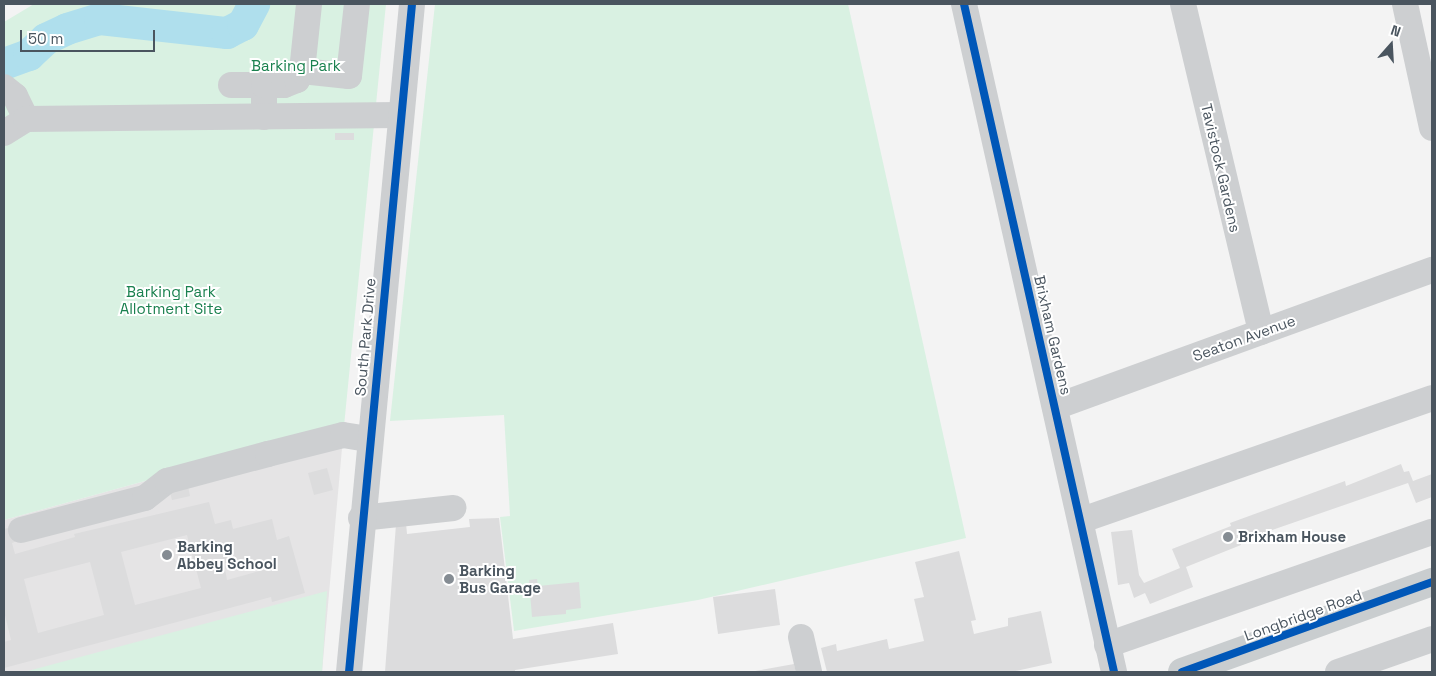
<!DOCTYPE html>
<html>
<head>
<meta charset="utf-8">
<style>
  body { margin:0 }
  #map { position:relative; width:1436px; height:676px; overflow:hidden; background:#f3f3f3; font-family:"Space Grotesk",sans-serif }
  div>[style] { position:absolute }
  [style*='--x'] { left:calc(var(--x)*1px); top:calc(var(--y)*1px); width:calc(var(--w)*1px); rotate:calc(var(--a)*1deg) }
  .education>* { inset:0; background:#e5e4e5 }
  .green>* { inset:0; background:#d9f1e2 }
  .river>* { height:32px; margin:-16px; padding:0 16px; transform-origin:16px; border-radius:16px; background:#afdfed }
  .building>* { inset:0; background:#dcdcdd }
  .minor>* { height:26px; margin:-13px; padding:0 13px; transform-origin:13px; border-radius:13px; background:#cdcfd1 }
  .major>* { height:28px; margin:-14px; padding:0 14px; transform-origin:14px; border-radius:14px; background:#c9cdcf }
  .cycleway>* { height:8px; margin:-4px; padding:0 4px; transform-origin:4px; border-radius:4px; background:#0057b8 }
  .dots>* { width:14px; height:14px; translate:-50% -50%; box-sizing:border-box; border:2px solid #fff; border-radius:50% }
  span { translate:-50% -50%; white-space:nowrap; text-align:center; line-height:1.15; -webkit-text-stroke:4px #fff; paint-order:stroke }
  .park-label { font-size:15px; color:#1a814f }
  .street-label { font-size:15px; color:#4a555f }
  .poi-label { font-size:15px; color:#4a555f; font-weight:700 }
  .left { translate:0 -50%; text-align:left }
  .frame { position:absolute; inset:0; border:5px solid #4a555f; pointer-events:none }
  .north { position:absolute; left:1366px; top:20px; width:50px; height:50px; -webkit-text-stroke:4px #fff; paint-order:stroke; rotate:19deg; font-size:14px; font-weight:700; line-height:20px; text-align:center; color:#4a555f }
  .north::after { content:''; display:block; margin:auto; width:18px; height:22px; background:#4a555f; clip-path:polygon(50% 0,100% 100%,50% 72%,0 100%) }
  .scale { position:absolute; left:20px; top:30px; width:135px; height:22px; box-sizing:border-box; border:2px solid #4a555f; border-top:0; padding-left:6px; font-size:15px; line-height:18px; white-space:nowrap; color:#4a555f; -webkit-text-stroke:4px #fff; paint-order:stroke }
</style>
</head>
<body>
<div id="map">
  <div class="education">
    <i style="clip-path:polygon(344px 426px,322px 672px,4px 672px,4px 520px)"></i>
  </div>
  <div class="green">
    <i style="clip-path:polygon(34px 4px,244px 4px,241px 13px,234px 20px,215px 24px,89px 11px,58px 22px,19px 50px,4px 54px,4px 22px)"></i>
    <i style="clip-path:polygon(259px 4px,386px 4px,344px 426px,4px 520px,4px 68px,31px 60px,51px 42px,98px 24px,215px 39px,228px 37px,247px 28px)"></i>
    <i style="clip-path:polygon(435px 4px,848px 4px,966px 538px,698px 600px,514px 631px,500px 517px,510px 516px,504px 415px,390px 421px)"></i>
    <i style="clip-path:polygon(327px 591px,322px 672px,24px 672px)"></i>
  </div>
  <div class="river">
    <i style="--x:4;--y:64;--w:27;--a:-20"></i>
    <i style="--x:29;--y:55;--w:23;--a:-43"></i>
    <i style="--x:46;--y:39;--w:23;--a:-25"></i>
    <i style="--x:67;--y:29;--w:34;--a:-17"></i>
    <i style="--x:100;--y:19;--w:128;--a:6.3"></i>
    <i style="--x:227;--y:33;--w:18;--a:-27"></i>
    <i style="--x:243;--y:25;--w:24;--a:-62"></i>
  </div>
  <div class="building">
    <i style="clip-path:polygon(335px 133px,354px 133px,354px 140px,335px 140px)"></i>
    <i style="clip-path:polygon(1401px 464px,1404px 472px,1409px 471px,1413px 481px,1432px 474px,1432px 497px,1416px 503px,1408px 483px,1240px 541px,1241px 545px,1186px 567px,1193px 587px,1150px 604px,1145px 593px,1134px 598px,1129px 583px,1118px 585px,1111px 532px,1132px 530px,1139px 575px,1144px 583px,1180px 568px,1172px 549px,1231px 526px,1230px 523px,1345px 481px,1346px 486px)"></i>
    <i style="clip-path:polygon(327px 468px,333px 490px,314px 495px,308px 473px)"></i>
    <i style="clip-path:polygon(187px 481px,190px 496px,172px 500px,168px 485px)"></i>
    <i style="clip-path:polygon(evenodd,209px 502px,215px 524px,231px 520px,233px 529px,272px 519px,277px 540px,289px 536px,305px 593px,272px 602px,271px 597px,4px 668px,4px 642px,11px 640px,4px 611px,4px 529px,13px 527px,17px 541px,12px 543px,15px 554px,75px 537px,74px 534px,209px 502px,187px 535px,201px 588px,135px 605px,121px 552px,187px 535px,209px 502px,260px 559px,263px 570px,227px 580px,225px 569px,260px 559px,209px 502px,90px 562px,104px 615px,38px 633px,24px 579px,90px 562px)"></i>
    <i style="clip-path:polygon(499px 518px,513px 639px,613px 623px,618px 654px,515px 670px,515px 672px,385px 672px,396px 524px,406px 523px,407px 534px,470px 527px,469px 519px)"></i>
    <i style="clip-path:polygon(959px 551px,976px 620px,971px 621px,974px 634px,1008px 626px,1008px 618px,1041px 611px,1052px 663px,1011px 672px,827px 672px,821px 648px,836px 644px,837px 651px,887px 639px,889px 649px,924px 641px,914px 599px,924px 597px,915px 562px)"></i>
    <i style="clip-path:polygon(537px 579px,538px 586px,579px 582px,581px 608px,566px 610px,566px 614px,532px 617px,529px 580px)"></i>
    <i style="clip-path:polygon(775px 589px,780px 625px,718px 634px,713px 597px)"></i>
    <i style="clip-path:polygon(794px 664px,796px 672px,755px 672px,755px 671px)"></i>
  </div>
  <div class="minor">
    <i style="--x:964;--y:4;--w:685;--a:77.34"></i>
    <i style="--x:1183;--y:4;--w:337;--a:76.6"></i>
    <i style="--x:1405;--y:4;--w:127;--a:77.7"></i>
    <i style="--x:302;--y:71;--w:47;--a:6.1"></i>
    <i style="--x:349;--y:76;--w:72;--a:-83.7"></i>
    <i style="--x:231;--y:85;--w:33;--a:0"></i>
    <i style="--x:4;--y:87;--w:14;--a:39"></i>
    <i style="--x:15;--y:96;--w:25;--a:64"></i>
    <i style="--x:264;--y:117;--w:32;--a:-90"></i>
    <i style="--x:264;--y:85;--w:20;--a:0"></i>
    <i style="--x:284;--y:85;--w:14;--a:-21"></i>
    <i style="--x:297;--y:80;--w:10;--a:-61"></i>
    <i style="--x:302;--y:71;--w:67;--a:-84"></i>
    <i style="--x:4;--y:133;--w:26;--a:-32"></i>
    <i style="--x:26;--y:119;--w:373;--a:-0.6"></i>
    <i style="--x:1055;--y:407;--w:401;--a:-20"></i>
    <i style="--x:361;--y:518;--w:93;--a:-6.2"></i>
    <i style="--x:1082;--y:520;--w:371;--a:-19.2"></i>
    <i style="--x:21;--y:530;--w:128;--a:-14.5"></i>
    <i style="--x:145;--y:498;--w:28;--a:-38"></i>
    <i style="--x:167;--y:481;--w:105;--a:-15"></i>
    <i style="--x:268;--y:454;--w:77;--a:-14.2"></i>
    <i style="--x:343;--y:435;--w:26;--a:9"></i>
    <i style="--x:801;--y:637;--w:36;--a:77"></i>
    <i style="--x:1107;--y:645;--w:344;--a:-19.2"></i>
    <i style="--x:349;--y:672;--w:671;--a:-84.61"></i>
    <i style="--x:1338;--y:672;--w:100;--a:-19.3"></i>
  </div>
  <div class="major">
    <i style="--x:1182;--y:672;--w:266;--a:-19.8"></i>
  </div>
  <div class="cycleway">
    <i style="--x:964;--y:4;--w:685;--a:77.34"></i>
    <i style="--x:349;--y:672;--w:671;--a:-84.61"></i>
    <i style="--x:1182;--y:672;--w:266;--a:-19.8"></i>
  </div>
  <div class="dots">
    <i style="left:1228px;top:537px;background:#858c93"></i>
    <i style="left:167px;top:555px;background:#858c93"></i>
    <i style="left:449px;top:579px;background:#858c93"></i>
  </div>
  <div class="park-label">
    <span style="left:296px;top:66px">Barking Park</span>
    <span style="left:171px;top:300px">Barking Park<br>Allotment Site</span>
  </div>
  <div class="street-label">
    <span style="left:1221px;top:168px;rotate:77deg">Tavistock Gardens</span>
    <span style="left:1053px;top:335px;rotate:77deg">Brixham Gardens</span>
    <span style="left:365px;top:337px;rotate:-85deg">South Park Drive</span>
    <span style="left:1244px;top:338px;rotate:-20deg">Seaton Avenue</span>
    <span style="left:1303px;top:615px;rotate:-20deg">Longbridge Road</span>
  </div>
  <div class="poi-label">
    <span class="left" style="left:1238px;top:537px">Brixham House</span>
    <span class="left" style="left:177px;top:555px">Barking<br>Abbey School</span>
    <span class="left" style="left:459px;top:579px">Barking<br>Bus Garage</span>
  </div>
  <div class="frame"></div>
  <div class="north">N</div>
  <div class="scale">50 m</div>
</div>
</body>
</html>
